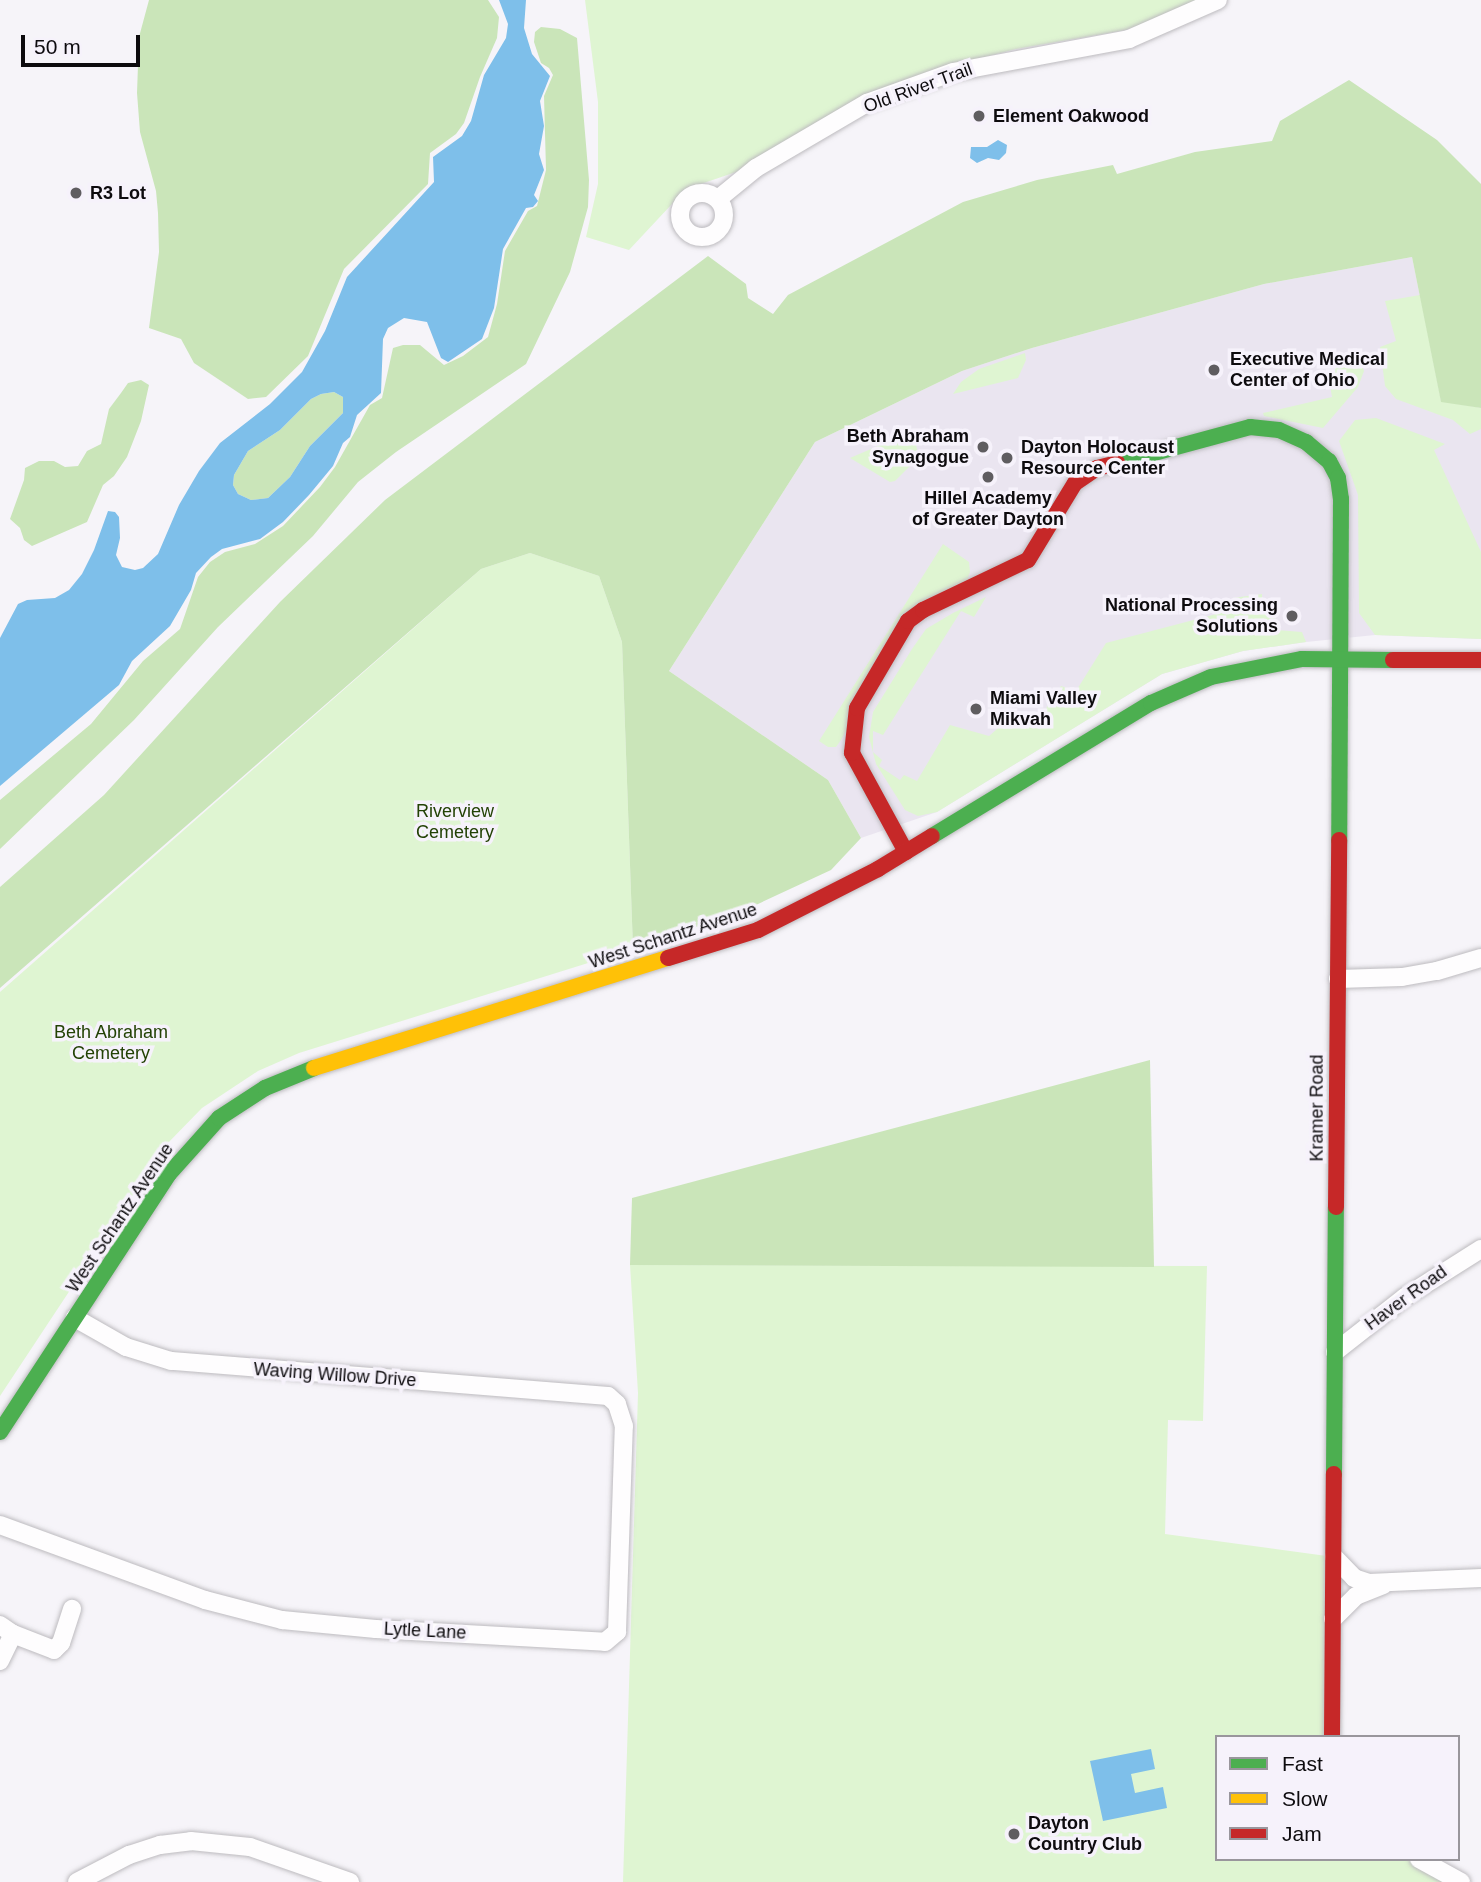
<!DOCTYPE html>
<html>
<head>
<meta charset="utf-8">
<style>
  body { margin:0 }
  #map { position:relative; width:1481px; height:1882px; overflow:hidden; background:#f6f4f9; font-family:Helvetica,sans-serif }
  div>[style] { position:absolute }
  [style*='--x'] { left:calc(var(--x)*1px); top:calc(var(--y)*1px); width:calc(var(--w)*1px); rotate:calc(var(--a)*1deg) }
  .built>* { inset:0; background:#eae5f0 }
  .green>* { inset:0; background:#dff5d2 }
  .forest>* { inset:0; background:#cae5b9 }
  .water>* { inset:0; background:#7ebfea }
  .roads { filter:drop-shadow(0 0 2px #bdbbbf) drop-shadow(0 0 2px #bdbbbf) }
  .street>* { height:18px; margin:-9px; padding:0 9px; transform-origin:9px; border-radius:9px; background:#fefdfe }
  .street>.ring { margin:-9px; padding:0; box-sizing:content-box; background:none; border:18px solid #fefdfe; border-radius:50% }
  .fast>* { height:16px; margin:-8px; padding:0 8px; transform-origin:8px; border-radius:8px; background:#4caf50 }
  .slow>* { height:16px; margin:-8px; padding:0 8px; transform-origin:8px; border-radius:8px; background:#ffc107 }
  .jam>* { height:16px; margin:-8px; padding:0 8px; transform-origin:8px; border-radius:8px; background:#c62828 }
  .dots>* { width:19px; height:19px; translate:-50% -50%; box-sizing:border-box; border:4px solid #f6f2fb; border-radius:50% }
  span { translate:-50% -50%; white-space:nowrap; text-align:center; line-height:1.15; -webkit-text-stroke:7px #f6f2fb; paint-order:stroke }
  .street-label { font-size:18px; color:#0d0b0e }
  .poi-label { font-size:18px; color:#0d0b0e; font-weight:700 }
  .left { translate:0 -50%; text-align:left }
  .right { translate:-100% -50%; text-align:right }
  .park-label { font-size:18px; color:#234205 }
  .legend { position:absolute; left:1215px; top:1735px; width:245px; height:126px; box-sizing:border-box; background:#f6f2fb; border:2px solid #99969c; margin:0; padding:9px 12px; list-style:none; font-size:21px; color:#0d0b0e }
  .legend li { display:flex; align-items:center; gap:14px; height:35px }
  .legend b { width:35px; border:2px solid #99969c }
  .scale { position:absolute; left:21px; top:35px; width:119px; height:32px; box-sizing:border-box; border:4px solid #0d0b0e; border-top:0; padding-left:9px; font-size:21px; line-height:24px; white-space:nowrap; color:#0d0b0e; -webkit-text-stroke:5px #f6f2fb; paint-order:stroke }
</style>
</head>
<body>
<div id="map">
  <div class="built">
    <i style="clip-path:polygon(1412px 257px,1441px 401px,1481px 408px,1481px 639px,1375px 635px,1306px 642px,1243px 651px,1162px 674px,937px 812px,861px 838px,828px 780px,669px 671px,815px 442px,962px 371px,1032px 348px,1264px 284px)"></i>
  </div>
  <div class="green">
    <i style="clip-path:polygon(585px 0,1199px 0,1178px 13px,1126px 30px,1016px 49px,950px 66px,739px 171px,686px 189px,629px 250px,586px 237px,598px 184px,598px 102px)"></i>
    <i style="clip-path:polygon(1420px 295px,1441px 401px,1481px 408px,1481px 429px,1470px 434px,1453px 420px,1396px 399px,1385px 386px,1380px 347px,1396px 341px,1385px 301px)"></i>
    <i style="clip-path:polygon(1025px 353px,1026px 360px,1018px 378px,953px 394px,961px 382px,979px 369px)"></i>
    <i style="clip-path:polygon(1359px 359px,1364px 371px,1358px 387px,1323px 428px,1264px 416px,1263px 413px,1332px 397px,1329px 380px,1338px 364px)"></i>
    <i style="clip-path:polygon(1376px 418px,1445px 444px,1434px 450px,1481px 552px,1481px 639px,1375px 635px,1359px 613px,1358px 495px,1339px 441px,1355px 420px)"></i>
    <i style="clip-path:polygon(908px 433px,914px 437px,919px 457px,895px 481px,890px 482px,850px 458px)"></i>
    <i style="clip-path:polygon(943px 544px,969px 562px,970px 572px,967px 581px,922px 603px,841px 740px,836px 747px,828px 747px,819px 741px)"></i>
    <i style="clip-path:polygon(530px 553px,599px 576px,622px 642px,633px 949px,299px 1053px,258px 1071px,202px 1108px,166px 1145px,0 1396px,0 992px,481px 569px)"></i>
    <i style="clip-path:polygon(1262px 594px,1262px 607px,1273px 610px,1277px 630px,1302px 632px,1306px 642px,1243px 651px,1162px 674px,937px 812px,918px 816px,905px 810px,876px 764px,869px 737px,873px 712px,912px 649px,926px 629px,953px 613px,986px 597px,974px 617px,961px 611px,883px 735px,873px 731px,873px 752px,882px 760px,879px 766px,900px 780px,904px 775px,917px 781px,950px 725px,989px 736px,1013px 715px,1032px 717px,1045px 710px,1061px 686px,1076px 691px,1106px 643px,1224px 612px,1233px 598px)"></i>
    <i style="clip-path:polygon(630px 1265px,1207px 1266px,1203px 1421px,1168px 1420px,1165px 1534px,1334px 1557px,1332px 1737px,1217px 1737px,1217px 1859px,1419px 1859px,1461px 1882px,623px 1882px,638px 1393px)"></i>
  </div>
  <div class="forest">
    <i style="clip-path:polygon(149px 0,488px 0,499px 17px,497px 38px,480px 77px,464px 123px,456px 134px,430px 153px,428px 184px,344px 269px,308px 356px,266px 397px,248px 399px,194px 363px,181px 339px,149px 328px,159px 252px,158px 213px,156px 191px,140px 132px,137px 93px,139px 37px)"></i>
    <i style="clip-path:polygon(541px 27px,560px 29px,577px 38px,589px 180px,588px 207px,570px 272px,526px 364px,396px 452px,358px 482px,313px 536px,218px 627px,134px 720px,0 849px,0 800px,91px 724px,143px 661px,180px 629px,198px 577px,210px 562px,225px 552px,255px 544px,283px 526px,320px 487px,335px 467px,370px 405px,382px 398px,393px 348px,403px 345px,420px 345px,444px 365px,463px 356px,488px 337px,497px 304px,505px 251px,528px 211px,537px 206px,546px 170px,544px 96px,553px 75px,549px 68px,541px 63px,534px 42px,535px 32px)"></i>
    <i style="clip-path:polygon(1349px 80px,1437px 140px,1481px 184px,1481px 408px,1441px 402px,1412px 257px,1264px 284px,1032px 348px,962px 371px,815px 442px,669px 671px,828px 780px,861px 838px,831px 870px,745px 910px,633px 949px,622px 642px,599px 576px,530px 553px,481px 569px,0 988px,0 887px,104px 795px,280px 602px,385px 500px,708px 256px,746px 284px,748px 298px,773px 314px,788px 295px,963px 202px,1037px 180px,1113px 165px,1117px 174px,1195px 152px,1272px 141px,1280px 121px)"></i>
    <i style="clip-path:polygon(141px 380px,149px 385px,141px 421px,127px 457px,114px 476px,103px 485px,87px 522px,32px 546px,24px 540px,20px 528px,10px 519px,24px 480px,25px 468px,39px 461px,54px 461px,65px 467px,78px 466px,87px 451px,101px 444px,109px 409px,121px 393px,128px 383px)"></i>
    <i style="clip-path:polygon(334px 392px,343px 397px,343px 413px,310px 446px,290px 477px,268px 498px,251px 500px,238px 494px,233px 485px,234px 475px,248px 451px,280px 430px,311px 399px,321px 394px)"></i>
    <i style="clip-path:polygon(1150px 1060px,1154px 1267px,630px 1265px,632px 1198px)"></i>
  </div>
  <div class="water">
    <i style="clip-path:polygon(evenodd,499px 0,526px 0,524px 28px,532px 54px,550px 76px,540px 101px,544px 126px,539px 154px,544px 170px,534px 195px,538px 201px,533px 207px,526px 208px,503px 249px,494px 308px,482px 339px,448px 362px,441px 358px,427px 322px,404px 318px,388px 328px,383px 339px,381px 393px,357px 415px,350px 437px,343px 443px,333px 466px,309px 495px,283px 522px,260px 539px,222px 549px,211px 557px,196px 573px,191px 590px,170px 626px,132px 661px,119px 685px,0 786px,0 638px,18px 604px,27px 600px,55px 598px,69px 590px,82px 574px,94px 550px,108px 511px,115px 512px,119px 517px,120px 538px,116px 555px,122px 567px,135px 570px,143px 568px,158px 554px,179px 505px,199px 471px,220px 443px,270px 404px,302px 372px,325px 331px,347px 277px,434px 182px,433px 157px,462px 136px,471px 121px,484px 75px,506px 38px,508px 24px,499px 0,334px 392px,343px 397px,343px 413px,310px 446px,290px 477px,268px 498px,251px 500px,238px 494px,233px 485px,234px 475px,248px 451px,280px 430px,311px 399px,321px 394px,334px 392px)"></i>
    <i style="clip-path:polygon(998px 140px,1007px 145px,1006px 153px,999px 160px,988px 158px,977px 163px,970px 158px,971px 147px,987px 147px)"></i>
    <i style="clip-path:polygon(1151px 1749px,1155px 1769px,1131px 1774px,1135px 1793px,1163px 1787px,1167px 1808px,1103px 1821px,1090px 1761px)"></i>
  </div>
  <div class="roads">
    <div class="street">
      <i class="ring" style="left:680px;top:193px;width:26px;height:26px"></i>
      <i style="--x:718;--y:199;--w:49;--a:-39.2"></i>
      <i style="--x:756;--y:168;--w:129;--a:-30.4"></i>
      <i style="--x:867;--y:103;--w:91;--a:-19.8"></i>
      <i style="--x:953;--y:72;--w:179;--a:-10.6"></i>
      <i style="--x:1129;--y:39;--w:97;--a:-23.7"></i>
      <i style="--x:1338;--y:979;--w:64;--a:-1.8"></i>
      <i style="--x:1402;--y:977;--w:36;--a:-10"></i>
      <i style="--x:1437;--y:971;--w:46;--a:-16.5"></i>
      <i style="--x:1335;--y:1352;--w:89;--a:-38.2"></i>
      <i style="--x:1405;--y:1297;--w:90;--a:-32.3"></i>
      <i style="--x:0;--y:1525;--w:218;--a:20.1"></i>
      <i style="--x:205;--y:1600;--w:80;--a:14.6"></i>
      <i style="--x:282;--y:1620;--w:94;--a:5.5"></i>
      <i style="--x:376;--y:1629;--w:229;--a:3.2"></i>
      <i style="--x:605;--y:1642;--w:16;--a:-40"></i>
      <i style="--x:617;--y:1632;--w:206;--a:-88.1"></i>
      <i style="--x:624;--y:1426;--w:23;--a:-108"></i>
      <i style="--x:617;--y:1404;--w:12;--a:-138"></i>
      <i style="--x:608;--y:1396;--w:438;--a:-175.4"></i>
      <i style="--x:171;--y:1361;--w:47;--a:-162.7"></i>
      <i style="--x:126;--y:1347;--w:59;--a:-150.4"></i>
      <i style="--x:1334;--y:1557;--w:29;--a:46"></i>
      <i style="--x:1354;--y:1578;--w:16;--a:18"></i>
      <i style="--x:1369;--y:1583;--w:112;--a:-2.6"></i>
      <i style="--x:1333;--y:1619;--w:33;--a:-45"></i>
      <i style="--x:1356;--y:1596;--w:29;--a:-22"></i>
      <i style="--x:0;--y:1625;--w:16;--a:35"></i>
      <i style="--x:13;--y:1634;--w:30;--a:116"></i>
      <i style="--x:13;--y:1634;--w:44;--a:21.3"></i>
      <i style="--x:54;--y:1650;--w:10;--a:-45"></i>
      <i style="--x:61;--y:1643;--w:36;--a:-72"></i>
      <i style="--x:1419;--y:1859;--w:48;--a:28.7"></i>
      <i style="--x:77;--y:1882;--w:59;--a:-27.4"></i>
      <i style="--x:129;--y:1855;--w:33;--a:-18"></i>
      <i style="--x:160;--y:1845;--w:31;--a:-7"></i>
      <i style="--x:191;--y:1841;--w:59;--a:5.8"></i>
      <i style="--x:250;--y:1847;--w:106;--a:19.3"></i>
    </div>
    <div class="fast">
      <i style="--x:1117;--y:463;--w:138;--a:-15.1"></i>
      <i style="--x:1250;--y:427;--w:29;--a:6"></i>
      <i style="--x:1279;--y:430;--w:30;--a:24"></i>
      <i style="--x:1306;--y:442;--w:30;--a:40"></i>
      <i style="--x:1329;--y:461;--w:19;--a:62"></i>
      <i style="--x:1338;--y:478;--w:21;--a:82"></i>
      <i style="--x:1341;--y:499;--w:341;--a:90.3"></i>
      <i style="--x:932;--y:836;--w:256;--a:-31.3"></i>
      <i style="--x:1151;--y:703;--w:65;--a:-23.4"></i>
      <i style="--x:1211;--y:677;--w:93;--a:-11.2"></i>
      <i style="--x:1302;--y:659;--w:91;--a:0.6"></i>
      <i style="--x:0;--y:1432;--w:308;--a:-56.8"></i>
      <i style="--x:169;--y:1174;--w:75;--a:-48.2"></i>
      <i style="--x:219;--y:1118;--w:55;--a:-33.1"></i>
      <i style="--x:265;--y:1088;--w:53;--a:-22.2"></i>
      <i style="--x:1334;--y:1474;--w:267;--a:-89.6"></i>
    </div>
    <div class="slow">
      <i style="--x:314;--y:1068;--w:371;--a:-17.3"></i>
    </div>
    <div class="jam">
      <i style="--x:1393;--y:660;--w:88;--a:0"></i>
      <i style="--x:906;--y:852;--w:113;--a:-118.6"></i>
      <i style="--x:852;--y:753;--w:45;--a:-83.7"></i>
      <i style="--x:857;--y:708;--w:101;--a:-59.6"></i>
      <i style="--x:908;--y:621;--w:19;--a:-36"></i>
      <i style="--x:923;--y:610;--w:116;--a:-25.5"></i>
      <i style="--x:1028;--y:560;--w:90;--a:-58.6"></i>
      <i style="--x:1075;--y:483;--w:27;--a:-34"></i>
      <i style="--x:1097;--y:468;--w:21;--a:-14"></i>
      <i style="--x:668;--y:958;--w:94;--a:-17.3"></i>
      <i style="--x:758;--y:930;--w:135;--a:-26.9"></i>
      <i style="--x:878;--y:869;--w:63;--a:-31.4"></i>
      <i style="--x:1336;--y:1207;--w:367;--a:-89.5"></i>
      <i style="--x:1332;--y:1737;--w:263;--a:-89.6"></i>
    </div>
  </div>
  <div class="dots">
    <i style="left:979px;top:116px;background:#5f5d60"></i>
    <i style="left:76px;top:193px;background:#5f5d60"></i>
    <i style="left:1214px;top:370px;background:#5f5d60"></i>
    <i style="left:983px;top:447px;background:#5f5d60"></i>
    <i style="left:1007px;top:458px;background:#5f5d60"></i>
    <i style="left:988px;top:477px;background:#5f5d60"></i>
    <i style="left:1292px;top:616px;background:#5f5d60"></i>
    <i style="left:976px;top:709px;background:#5f5d60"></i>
    <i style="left:1014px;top:1834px;background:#5f5d60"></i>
  </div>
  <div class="street-label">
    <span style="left:918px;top:88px;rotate:-20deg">Old River Trail</span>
    <span style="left:673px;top:936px;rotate:-18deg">West Schantz Avenue</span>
    <span style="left:1317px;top:1108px;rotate:-90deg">Kramer Road</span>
    <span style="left:120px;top:1218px;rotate:-56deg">West Schantz Avenue</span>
    <span style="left:1406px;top:1298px;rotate:-36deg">Haver Road</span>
    <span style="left:335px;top:1375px;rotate:4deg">Waving Willow Drive</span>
    <span style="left:425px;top:1631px;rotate:3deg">Lytle Lane</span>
  </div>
  <div class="poi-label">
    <span class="left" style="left:993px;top:116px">Element Oakwood</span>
    <span class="left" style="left:90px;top:193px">R3 Lot</span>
    <span class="left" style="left:1230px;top:370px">Executive Medical<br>Center of Ohio</span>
    <span class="right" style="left:969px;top:447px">Beth Abraham<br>Synagogue</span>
    <span class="left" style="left:1021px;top:458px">Dayton Holocaust<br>Resource Center</span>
    <span style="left:988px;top:509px">Hillel Academy<br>of Greater Dayton</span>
    <span class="right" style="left:1278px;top:616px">National Processing<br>Solutions</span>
    <span class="left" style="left:990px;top:709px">Miami Valley<br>Mikvah</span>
    <span class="left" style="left:1028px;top:1834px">Dayton<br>Country Club</span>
  </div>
  <div class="park-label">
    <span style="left:455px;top:822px">Riverview<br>Cemetery</span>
    <span style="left:111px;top:1043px">Beth Abraham<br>Cemetery</span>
  </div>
  <ul class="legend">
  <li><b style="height:9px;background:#4caf50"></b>Fast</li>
  <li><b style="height:9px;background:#ffc107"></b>Slow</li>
  <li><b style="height:9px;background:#c62828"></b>Jam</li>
  </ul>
  <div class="scale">50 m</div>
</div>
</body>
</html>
